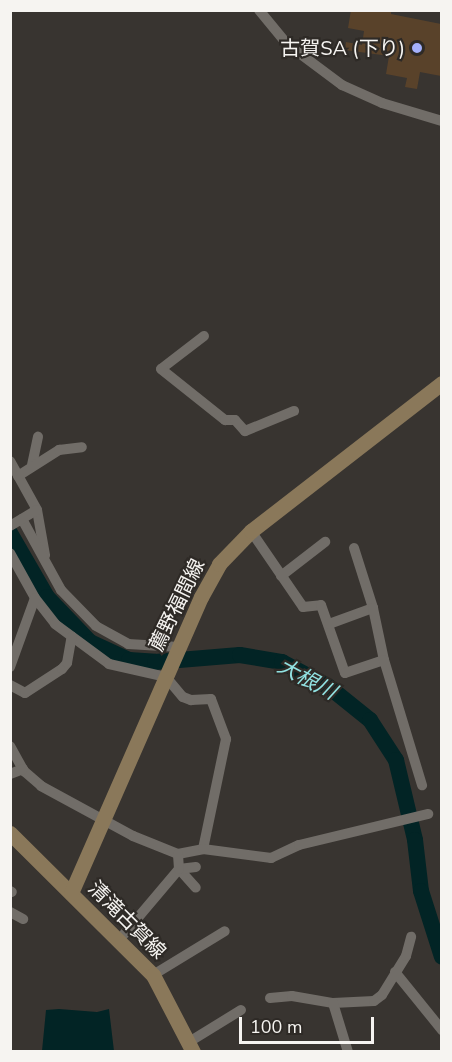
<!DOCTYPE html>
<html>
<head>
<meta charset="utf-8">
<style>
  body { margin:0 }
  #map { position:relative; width:452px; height:1062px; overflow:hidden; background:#383430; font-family:"Nunito Sans","Noto Sans JP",sans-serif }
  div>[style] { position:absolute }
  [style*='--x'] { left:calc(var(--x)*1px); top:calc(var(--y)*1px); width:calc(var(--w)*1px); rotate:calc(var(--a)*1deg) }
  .water>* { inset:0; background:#022425 }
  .river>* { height:16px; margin:-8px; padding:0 8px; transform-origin:8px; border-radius:8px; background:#022425 }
  .building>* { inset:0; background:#59422a }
  .street>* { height:10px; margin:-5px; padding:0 5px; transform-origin:5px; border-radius:5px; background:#716d68 }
  .secondary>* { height:15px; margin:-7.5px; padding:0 7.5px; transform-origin:7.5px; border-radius:7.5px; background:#8a785a }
  .dots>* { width:16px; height:16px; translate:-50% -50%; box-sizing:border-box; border:3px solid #2e2a26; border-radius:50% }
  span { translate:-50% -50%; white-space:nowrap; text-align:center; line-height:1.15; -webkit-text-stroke:4.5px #2e2a26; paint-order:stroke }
  .poi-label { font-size:20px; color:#f6f4f1 }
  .right { translate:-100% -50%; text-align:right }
  .street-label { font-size:20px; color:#f6f4f1 }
  .water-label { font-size:21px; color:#91e2e2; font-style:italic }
  .frame { position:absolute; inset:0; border:12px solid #f6f4f1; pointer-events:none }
  .scale { position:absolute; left:239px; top:1017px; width:135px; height:27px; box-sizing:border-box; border:3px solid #f6f4f1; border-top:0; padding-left:8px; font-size:18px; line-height:21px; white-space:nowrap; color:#f6f4f1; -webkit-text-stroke:4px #2e2a26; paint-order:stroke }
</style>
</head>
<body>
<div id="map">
  <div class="water">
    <i style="clip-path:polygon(59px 1009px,97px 1012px,109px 1009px,114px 1051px,42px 1051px,46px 1010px)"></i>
  </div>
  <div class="river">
    <i style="--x:10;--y:533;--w:74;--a:60"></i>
    <i style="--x:47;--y:597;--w:62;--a:46.3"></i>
    <i style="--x:90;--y:642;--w:43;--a:24.8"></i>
    <i style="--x:129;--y:660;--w:26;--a:4"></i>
    <i style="--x:155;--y:662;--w:85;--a:-4.7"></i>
    <i style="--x:240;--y:655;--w:43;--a:9.5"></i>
    <i style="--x:282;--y:662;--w:53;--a:28"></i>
    <i style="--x:329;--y:687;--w:53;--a:38.8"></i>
    <i style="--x:370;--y:720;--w:48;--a:57"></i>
    <i style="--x:396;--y:760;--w:82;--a:76.6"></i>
    <i style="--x:415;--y:840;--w:51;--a:83.3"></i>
    <i style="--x:421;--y:891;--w:69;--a:72.3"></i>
  </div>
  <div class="building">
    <i style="clip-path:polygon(351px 10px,391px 10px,391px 14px,441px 24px,441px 76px,420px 72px,417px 89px,405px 87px,407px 78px,386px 74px,389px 56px,345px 50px,346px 42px,362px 45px,364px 31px,348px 28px)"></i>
  </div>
  <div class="street">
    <i style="--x:259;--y:10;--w:44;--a:50.5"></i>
    <i style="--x:287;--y:44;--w:69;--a:36.7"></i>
    <i style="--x:342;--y:85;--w:44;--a:24.2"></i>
    <i style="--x:382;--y:103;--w:63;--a:16.7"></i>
    <i style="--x:204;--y:336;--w:54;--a:142.5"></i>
    <i style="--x:161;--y:369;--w:82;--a:38.6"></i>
    <i style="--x:225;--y:420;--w:10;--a:0"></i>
    <i style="--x:235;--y:420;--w:15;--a:48"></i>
    <i style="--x:245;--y:431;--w:53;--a:-22.2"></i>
    <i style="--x:10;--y:461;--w:56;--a:61.1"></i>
    <i style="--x:37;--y:510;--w:46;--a:79.9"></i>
    <i style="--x:32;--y:465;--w:29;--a:-78"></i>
    <i style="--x:18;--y:476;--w:49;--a:-32.4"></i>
    <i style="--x:59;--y:450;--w:23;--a:-7"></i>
    <i style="--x:22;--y:519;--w:81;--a:61.2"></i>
    <i style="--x:61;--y:590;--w:50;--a:45.8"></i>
    <i style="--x:96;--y:626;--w:37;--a:29"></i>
    <i style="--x:128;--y:644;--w:51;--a:3.4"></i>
    <i style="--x:10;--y:526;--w:31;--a:-31"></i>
    <i style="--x:251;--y:531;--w:92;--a:55.6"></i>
    <i style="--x:303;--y:607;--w:18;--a:-6"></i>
    <i style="--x:321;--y:605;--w:72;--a:70.6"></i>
    <i style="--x:345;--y:673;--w:41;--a:-18.4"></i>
    <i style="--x:354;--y:548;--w:63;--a:72.4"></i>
    <i style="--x:10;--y:553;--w:51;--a:60.9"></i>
    <i style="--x:35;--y:598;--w:33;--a:52"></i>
    <i style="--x:55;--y:624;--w:67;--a:36.5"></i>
    <i style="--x:109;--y:664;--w:58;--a:12.8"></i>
    <i style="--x:166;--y:677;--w:26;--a:50"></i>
    <i style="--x:183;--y:697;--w:9;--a:21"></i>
    <i style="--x:191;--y:700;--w:20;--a:-3"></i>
    <i style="--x:211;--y:699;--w:43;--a:69.4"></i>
    <i style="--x:226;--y:739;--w:112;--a:101.8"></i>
    <i style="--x:281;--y:576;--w:56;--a:-37.7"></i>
    <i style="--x:329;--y:624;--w:47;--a:-20"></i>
    <i style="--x:373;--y:608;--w:53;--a:78.1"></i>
    <i style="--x:384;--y:660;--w:131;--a:73.1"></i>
    <i style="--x:10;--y:667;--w:73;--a:-70.1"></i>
    <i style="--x:10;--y:685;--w:17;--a:28"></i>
    <i style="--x:25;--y:693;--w:44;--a:-33"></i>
    <i style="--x:62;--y:669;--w:8;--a:-50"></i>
    <i style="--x:67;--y:663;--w:27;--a:-80"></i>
    <i style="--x:10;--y:746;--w:29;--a:61"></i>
    <i style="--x:24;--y:771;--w:23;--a:41"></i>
    <i style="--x:41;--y:786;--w:105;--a:28.5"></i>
    <i style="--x:133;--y:836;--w:48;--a:21.8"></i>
    <i style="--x:178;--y:854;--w:25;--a:-11"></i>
    <i style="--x:203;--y:849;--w:69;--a:7.5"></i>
    <i style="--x:271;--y:858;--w:31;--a:-25"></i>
    <i style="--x:299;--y:845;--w:133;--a:-13.5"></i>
    <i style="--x:10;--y:774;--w:14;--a:-21"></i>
    <i style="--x:179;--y:869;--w:25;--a:48"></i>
    <i style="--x:179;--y:869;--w:17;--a:-7"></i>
    <i style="--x:10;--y:891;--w:2;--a:27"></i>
    <i style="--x:10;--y:912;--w:15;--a:28"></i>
    <i style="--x:119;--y:940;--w:93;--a:-49.8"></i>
    <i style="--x:179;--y:869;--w:15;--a:-94"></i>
    <i style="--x:395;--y:972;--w:75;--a:51"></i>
    <i style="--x:153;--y:975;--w:84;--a:-31.4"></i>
    <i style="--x:270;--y:998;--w:22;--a:-5"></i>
    <i style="--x:292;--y:996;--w:42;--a:9.7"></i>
    <i style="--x:333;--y:1003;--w:41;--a:-2.8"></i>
    <i style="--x:374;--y:1001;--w:10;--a:-37"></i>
    <i style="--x:382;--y:995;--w:46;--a:-58.4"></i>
    <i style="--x:406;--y:956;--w:20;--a:-75"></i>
    <i style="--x:333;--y:1003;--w:51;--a:73"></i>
    <i style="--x:189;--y:1042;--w:61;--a:-31.6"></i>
  </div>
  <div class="secondary">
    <i style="--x:10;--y:833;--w:202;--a:44.8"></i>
    <i style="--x:153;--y:975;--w:87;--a:62.5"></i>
    <i style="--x:71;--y:893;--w:323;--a:-66.3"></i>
    <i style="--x:201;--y:597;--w:38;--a:-61"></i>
    <i style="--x:219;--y:564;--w:46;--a:-45.9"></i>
    <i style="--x:251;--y:531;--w:242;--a:-37.8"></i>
  </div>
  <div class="dots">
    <i style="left:417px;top:48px;background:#a5b1fc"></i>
  </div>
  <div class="poi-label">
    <span class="right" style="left:405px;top:48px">古賀SA (下り)</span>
  </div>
  <div class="street-label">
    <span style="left:177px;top:605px;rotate:-64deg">薦野福間線</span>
    <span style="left:127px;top:920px;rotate:45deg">清滝古賀線</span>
  </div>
  <div class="water-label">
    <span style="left:307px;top:679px;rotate:28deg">大根川</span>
  </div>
  <div class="frame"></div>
  <div class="scale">100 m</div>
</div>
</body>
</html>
